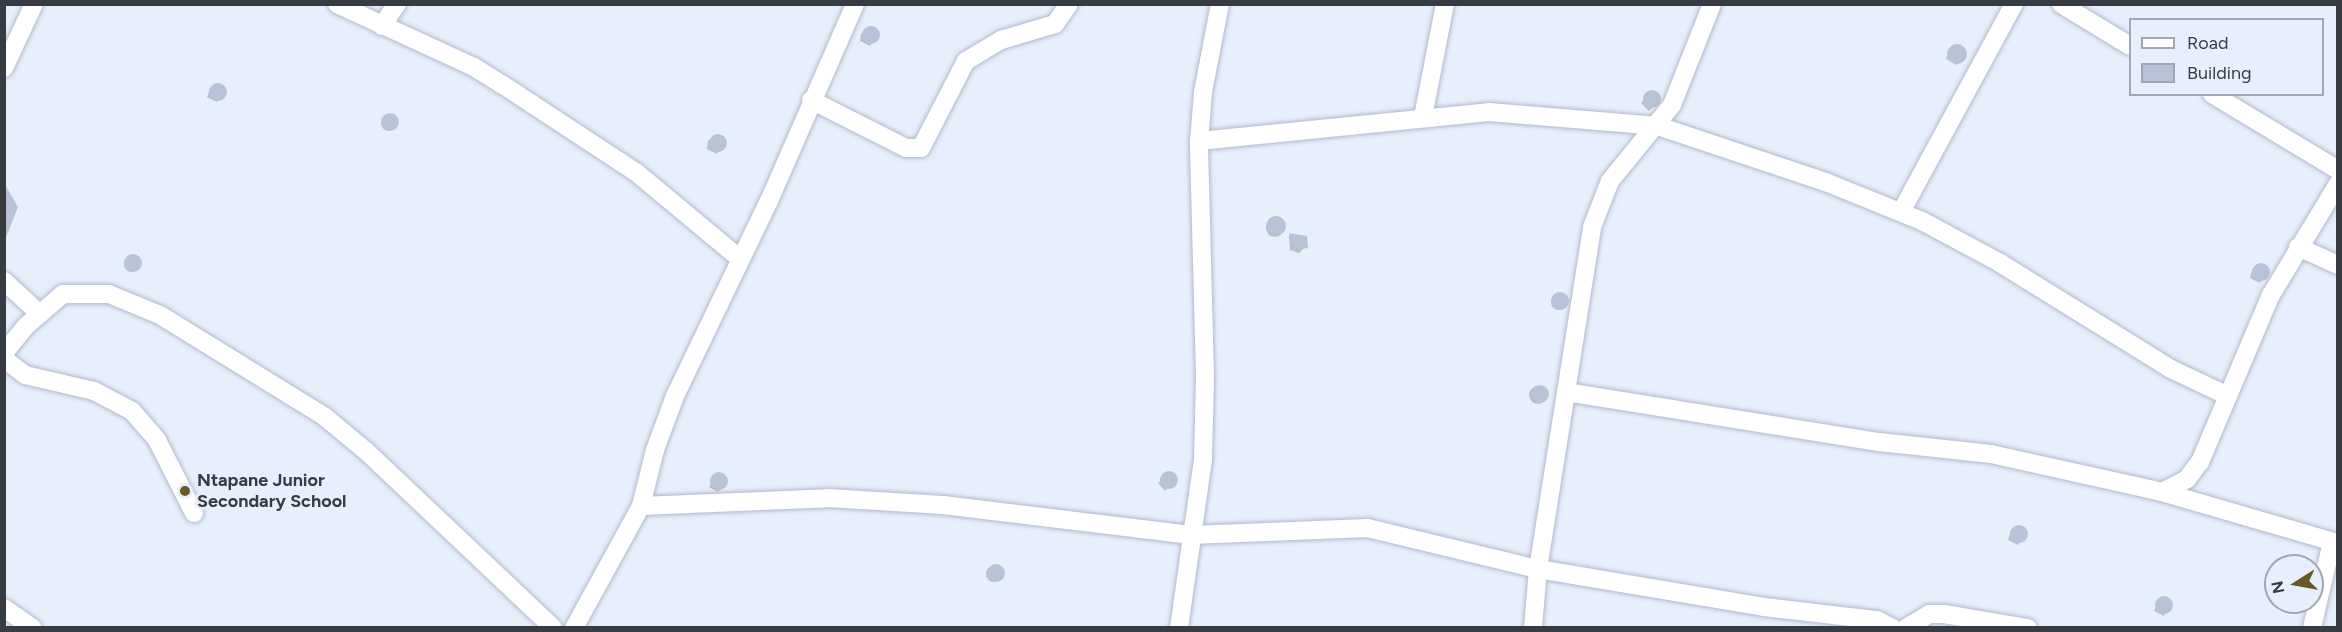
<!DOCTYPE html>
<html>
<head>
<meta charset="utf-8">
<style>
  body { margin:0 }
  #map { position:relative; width:2342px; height:632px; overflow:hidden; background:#e8effc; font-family:Figtree,sans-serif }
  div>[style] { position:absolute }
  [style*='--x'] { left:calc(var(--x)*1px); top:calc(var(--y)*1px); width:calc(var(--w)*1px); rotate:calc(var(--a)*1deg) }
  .shadow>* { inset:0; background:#0003 }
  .round { border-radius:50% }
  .building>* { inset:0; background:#b8c3d7 }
  .roads { filter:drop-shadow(0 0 2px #b0bace) drop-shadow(0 0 2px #b0bace) }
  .minor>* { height:18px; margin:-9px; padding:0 9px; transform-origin:9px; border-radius:9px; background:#fff }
  .dots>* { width:16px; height:16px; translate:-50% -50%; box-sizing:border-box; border:3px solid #e8effc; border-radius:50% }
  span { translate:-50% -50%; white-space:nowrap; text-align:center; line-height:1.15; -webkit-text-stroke:6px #e8effc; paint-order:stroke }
  .poi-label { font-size:18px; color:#373b44; font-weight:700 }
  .left { translate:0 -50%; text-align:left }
  .frame { position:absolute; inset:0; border:6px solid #373b44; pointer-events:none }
  .legend { position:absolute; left:2129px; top:18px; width:195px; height:78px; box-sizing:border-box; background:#e8effc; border:2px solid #a1a7b2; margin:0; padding:8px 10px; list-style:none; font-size:18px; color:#373b44 }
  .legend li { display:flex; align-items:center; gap:12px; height:30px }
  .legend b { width:30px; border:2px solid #a1a7b2 }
  .north { position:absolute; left:2264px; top:554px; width:60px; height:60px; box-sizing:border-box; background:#e8effc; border:2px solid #a1a7b2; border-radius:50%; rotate:259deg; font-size:16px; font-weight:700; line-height:24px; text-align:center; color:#373b44 }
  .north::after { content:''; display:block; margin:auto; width:21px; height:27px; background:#695725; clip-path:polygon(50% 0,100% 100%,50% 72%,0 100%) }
</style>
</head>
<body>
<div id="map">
  <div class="shadow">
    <i style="clip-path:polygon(869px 28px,878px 32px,870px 46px,860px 41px,861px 34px)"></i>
    <i style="clip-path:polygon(1955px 46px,1964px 50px,1957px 65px,1946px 59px,1948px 52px)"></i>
    <i style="clip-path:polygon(219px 84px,225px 88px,217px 102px,207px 97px,211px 88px)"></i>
    <i style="clip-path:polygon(1651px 92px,1660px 99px,1649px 111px,1641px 103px)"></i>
    <i class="round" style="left:381px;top:115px;width:16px;height:16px"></i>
    <i style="clip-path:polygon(716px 135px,725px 140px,717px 154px,707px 149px,708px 141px)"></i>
    <i class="round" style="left:1266px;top:219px;width:18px;height:18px"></i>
    <i style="clip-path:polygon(1289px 235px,1306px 237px,1307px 245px,1299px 253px,1290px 250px)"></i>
    <i class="round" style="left:124px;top:256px;width:16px;height:16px"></i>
    <i style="clip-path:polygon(2259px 265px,2268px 269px,2260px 283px,2250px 278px,2252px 270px)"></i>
    <i class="round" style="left:1551px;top:294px;width:16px;height:16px"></i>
    <i class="round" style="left:1529px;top:386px;width:18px;height:18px"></i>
    <i style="clip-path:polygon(718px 473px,727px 478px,727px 483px,718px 492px,709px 487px)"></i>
    <i style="clip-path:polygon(1170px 473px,1176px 480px,1165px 491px,1158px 483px)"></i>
    <i style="clip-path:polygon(2020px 526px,2026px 531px,2018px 545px,2008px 540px,2011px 530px)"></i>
    <i class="round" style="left:986px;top:566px;width:16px;height:16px"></i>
    <i style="clip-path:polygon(2160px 598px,2171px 602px,2164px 616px,2154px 611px)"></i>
  </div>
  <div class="building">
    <i class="round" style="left:862px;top:26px;width:18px;height:18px"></i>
    <i class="round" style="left:1947px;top:44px;width:20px;height:20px"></i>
    <i class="round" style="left:209px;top:83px;width:18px;height:18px"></i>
    <i class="round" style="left:1643px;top:90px;width:18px;height:18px"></i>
    <i class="round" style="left:381px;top:113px;width:18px;height:18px"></i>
    <i class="round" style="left:709px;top:134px;width:18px;height:18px"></i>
    <i style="clip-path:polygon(4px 183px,18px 207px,5px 240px,4px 240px)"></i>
    <i class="round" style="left:1266px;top:216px;width:20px;height:20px"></i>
    <i style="clip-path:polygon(1289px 233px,1307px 236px,1308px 248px,1294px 250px)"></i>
    <i class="round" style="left:124px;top:254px;width:18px;height:18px"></i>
    <i class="round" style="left:2252px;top:263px;width:18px;height:18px"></i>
    <i class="round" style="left:1551px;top:292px;width:18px;height:18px"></i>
    <i class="round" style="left:1531px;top:385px;width:18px;height:18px"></i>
    <i class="round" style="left:1160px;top:471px;width:18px;height:18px"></i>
    <i class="round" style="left:710px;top:472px;width:18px;height:18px"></i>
    <i class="round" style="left:2010px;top:525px;width:18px;height:18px"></i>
    <i class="round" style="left:987px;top:564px;width:18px;height:18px"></i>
    <i class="round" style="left:2155px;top:596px;width:18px;height:18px"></i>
  </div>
  <div class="roads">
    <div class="minor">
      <i style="--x:337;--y:4;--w:151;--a:24.7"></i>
      <i style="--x:474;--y:67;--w:34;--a:32"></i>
      <i style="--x:503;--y:85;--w:160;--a:33.3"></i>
      <i style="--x:637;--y:173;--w:133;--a:39.8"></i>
      <i style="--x:2061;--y:4;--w:81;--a:31.3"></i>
      <i style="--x:382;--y:26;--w:27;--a:-56"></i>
      <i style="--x:4;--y:68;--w:71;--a:-64.9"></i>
      <i style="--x:2212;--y:94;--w:147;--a:31.1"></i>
      <i style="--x:811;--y:100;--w:106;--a:26.8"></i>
      <i style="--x:906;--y:148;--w:15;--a:0"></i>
      <i style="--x:921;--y:148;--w:98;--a:-62.7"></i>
      <i style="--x:966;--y:61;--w:41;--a:-31"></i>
      <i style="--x:1001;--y:40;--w:56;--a:-16.5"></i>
      <i style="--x:1055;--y:24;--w:24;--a:-55"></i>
      <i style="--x:1423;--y:117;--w:115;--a:-79"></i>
      <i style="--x:1199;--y:141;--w:291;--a:-5.7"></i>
      <i style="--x:1489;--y:112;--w:170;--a:4.7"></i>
      <i style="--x:1658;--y:126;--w:179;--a:18.5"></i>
      <i style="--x:1828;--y:183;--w:101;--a:22"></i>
      <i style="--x:1922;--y:221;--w:89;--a:28.3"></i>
      <i style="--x:2000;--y:263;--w:201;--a:31.8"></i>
      <i style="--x:2171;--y:369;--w:63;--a:25.3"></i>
      <i style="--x:1901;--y:212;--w:237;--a:-61.5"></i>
      <i style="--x:2298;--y:247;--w:44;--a:24.2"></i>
      <i style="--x:4;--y:281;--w:49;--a:42.5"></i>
      <i style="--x:4;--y:353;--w:35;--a:-51"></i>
      <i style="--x:26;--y:326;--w:49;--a:-40.9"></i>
      <i style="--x:63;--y:294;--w:46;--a:0"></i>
      <i style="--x:109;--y:294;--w:55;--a:22.4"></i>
      <i style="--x:160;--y:315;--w:194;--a:31.7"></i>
      <i style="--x:325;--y:417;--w:53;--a:39.7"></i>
      <i style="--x:366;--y:451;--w:257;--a:43.4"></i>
      <i style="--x:4;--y:359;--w:26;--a:37"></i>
      <i style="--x:25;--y:375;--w:71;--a:13.1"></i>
      <i style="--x:94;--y:391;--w:43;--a:27.8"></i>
      <i style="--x:132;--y:411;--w:38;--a:49"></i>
      <i style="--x:157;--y:440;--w:82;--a:63.1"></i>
      <i style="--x:1566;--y:392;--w:317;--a:9.1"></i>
      <i style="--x:1879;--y:442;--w:113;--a:6.1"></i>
      <i style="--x:1991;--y:454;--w:175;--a:12.5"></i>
      <i style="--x:2162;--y:492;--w:28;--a:-27"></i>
      <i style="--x:2187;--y:479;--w:21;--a:-53"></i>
      <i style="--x:2200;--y:462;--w:181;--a:-67"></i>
      <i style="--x:2271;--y:295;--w:130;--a:-58.9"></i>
      <i style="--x:2162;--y:492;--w:183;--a:16.2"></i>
      <i style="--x:641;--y:506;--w:187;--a:-2.4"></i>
      <i style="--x:828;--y:498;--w:115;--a:3.5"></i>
      <i style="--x:943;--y:505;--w:250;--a:6.9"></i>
      <i style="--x:1191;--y:535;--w:177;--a:-2.3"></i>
      <i style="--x:1368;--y:528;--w:175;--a:13.6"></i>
      <i style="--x:1538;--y:569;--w:229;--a:9.5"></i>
      <i style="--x:1764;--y:607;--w:114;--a:6.6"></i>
      <i style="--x:1877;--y:620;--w:18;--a:27"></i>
      <i style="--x:4;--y:608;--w:35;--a:35"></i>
      <i style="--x:574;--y:628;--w:139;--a:-61.2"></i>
      <i style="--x:641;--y:506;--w:58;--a:-76"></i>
      <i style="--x:655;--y:450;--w:58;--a:-69.7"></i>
      <i style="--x:675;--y:396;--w:216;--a:-64.3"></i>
      <i style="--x:769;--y:201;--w:215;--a:-66.4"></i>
      <i style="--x:1179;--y:628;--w:171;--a:-81.9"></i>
      <i style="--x:1203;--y:459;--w:83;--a:-88.6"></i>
      <i style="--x:1205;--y:376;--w:235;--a:-91.5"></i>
      <i style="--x:1199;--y:141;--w:49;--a:-85.3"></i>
      <i style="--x:1203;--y:92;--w:90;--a:-79.1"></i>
      <i style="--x:1533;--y:628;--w:59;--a:-85.2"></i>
      <i style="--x:1538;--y:569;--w:346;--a:-81"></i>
      <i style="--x:1592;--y:227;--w:49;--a:-68.6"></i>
      <i style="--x:1610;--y:181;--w:98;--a:-50.8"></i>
      <i style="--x:1672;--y:105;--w:109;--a:-68.4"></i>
      <i style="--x:1906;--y:628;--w:27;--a:-31"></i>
      <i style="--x:1929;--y:614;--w:15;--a:0"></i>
      <i style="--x:1944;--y:614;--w:85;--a:9.5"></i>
      <i style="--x:2312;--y:628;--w:88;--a:-76.9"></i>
    </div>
  </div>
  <div class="dots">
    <i style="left:185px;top:491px;background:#695725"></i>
  </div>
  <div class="poi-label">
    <span class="left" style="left:197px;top:491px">Ntapane Junior<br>Secondary School</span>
  </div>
  <div class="frame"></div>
  <ul class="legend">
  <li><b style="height:8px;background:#fff"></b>Road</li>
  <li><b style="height:16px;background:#b8c3d7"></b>Building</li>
  </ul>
  <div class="north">N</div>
</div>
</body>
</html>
